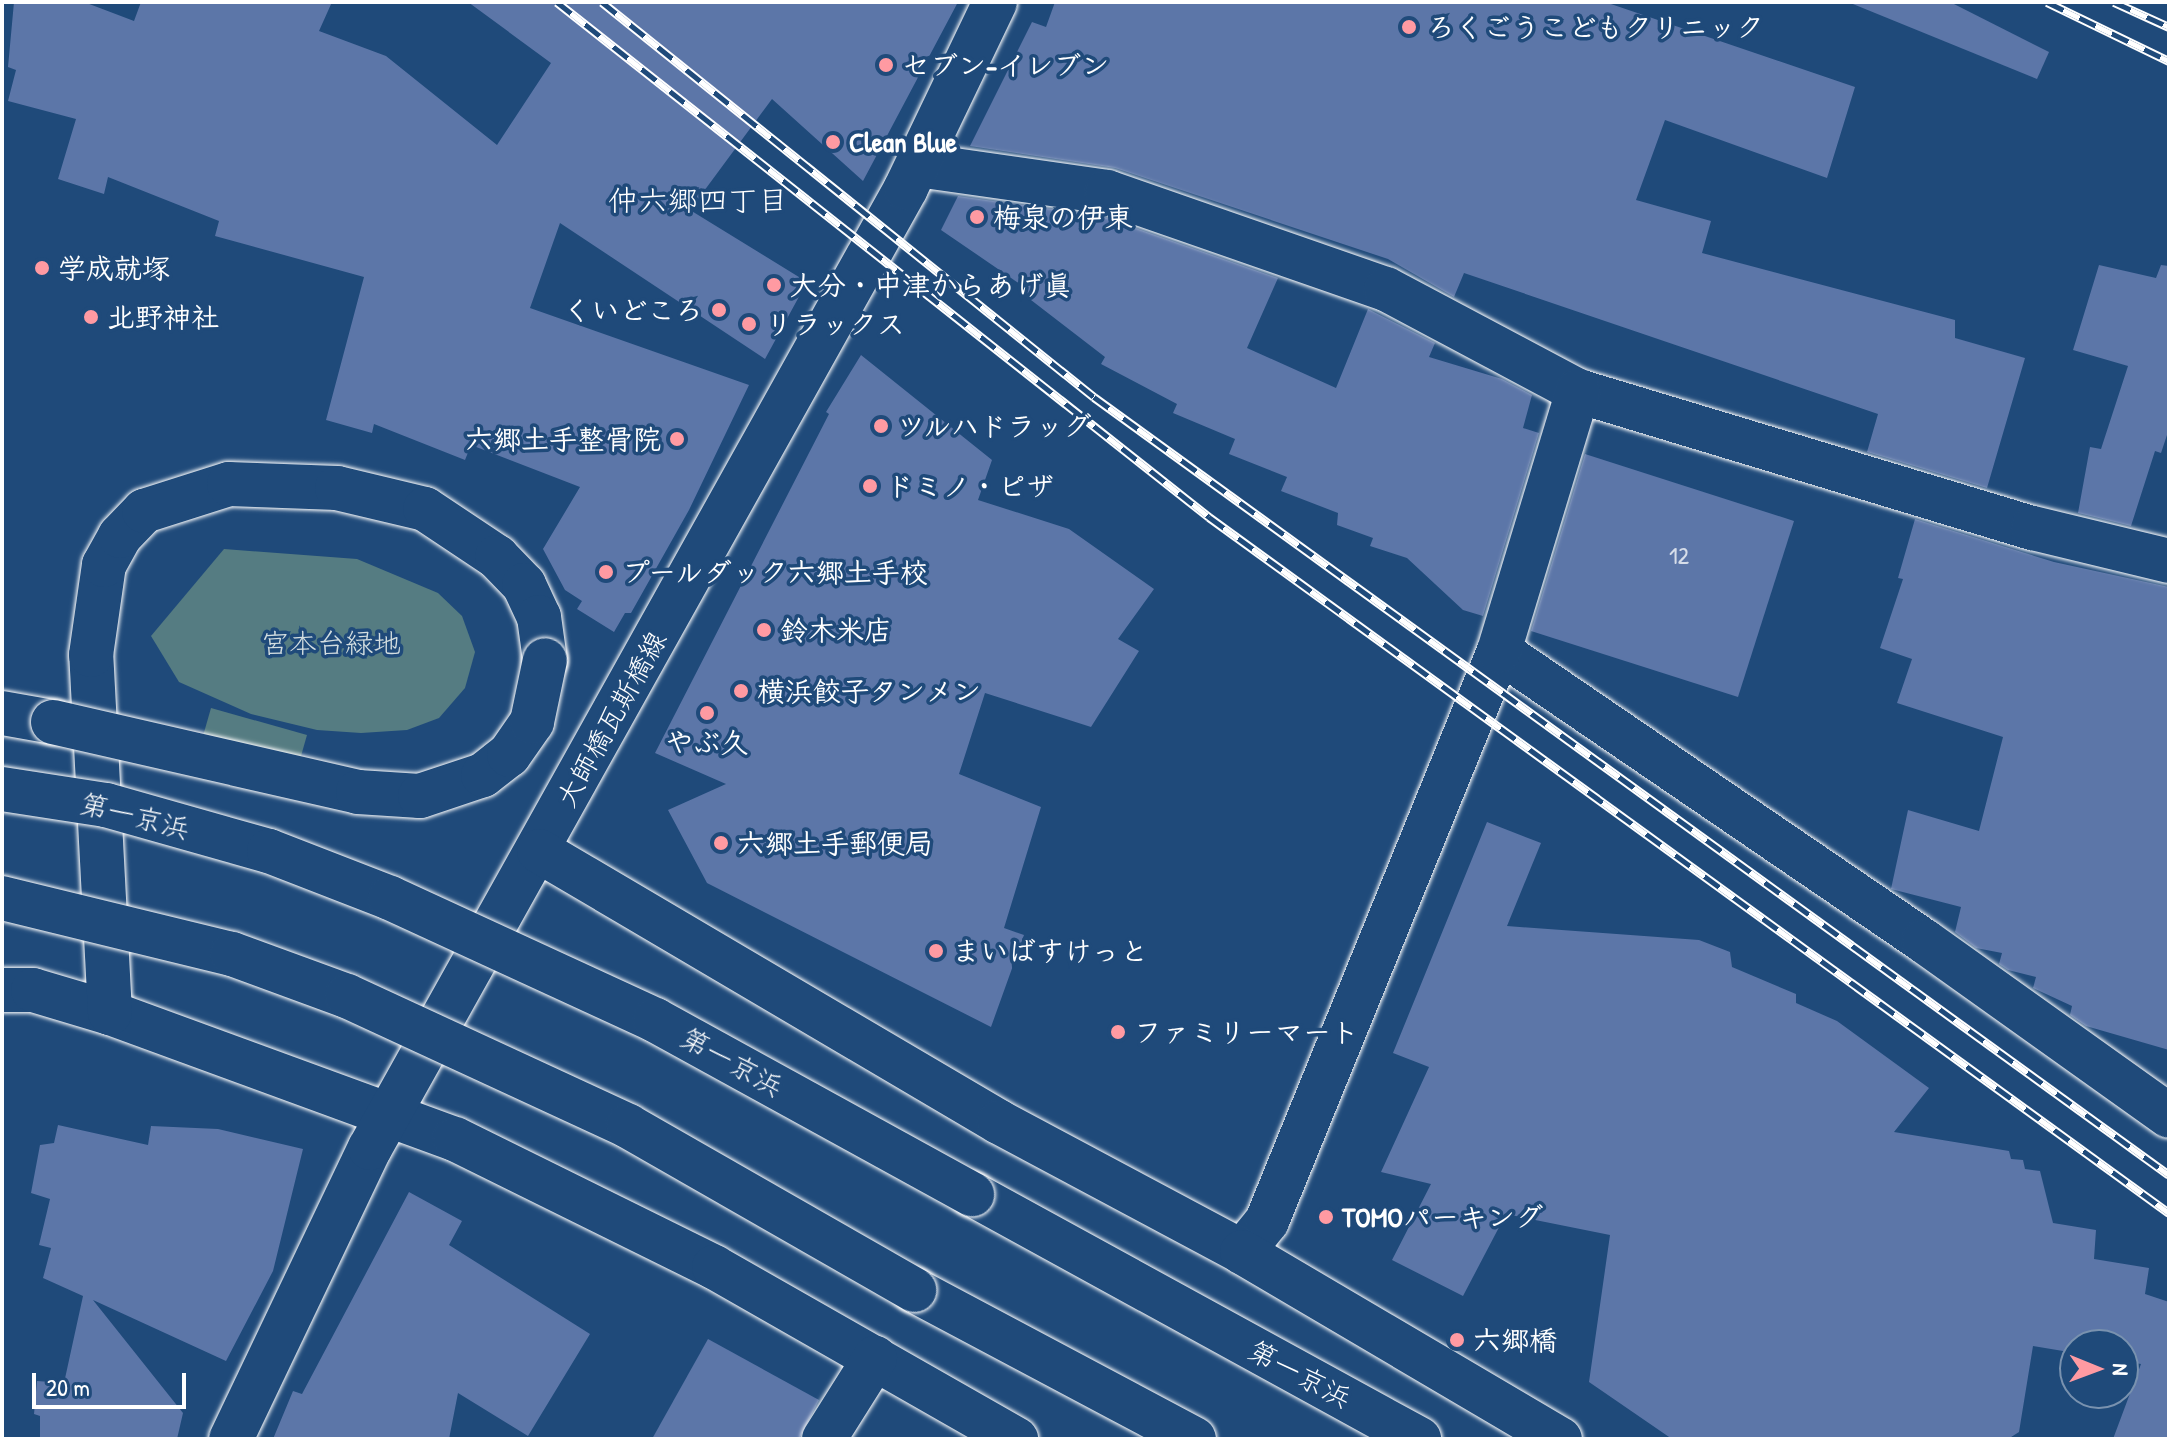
<!DOCTYPE html>
<html>
<head>
<meta charset="utf-8">
<style>
  body { margin:0 }
  #map { position:relative; width:2171px; height:1441px; overflow:hidden; background:#1f4a7a; font-family:"Patrick Hand","Klee One",sans-serif }
  div>[style] { position:absolute }
  [style*='--x'] { left:calc(var(--x)*1px); top:calc(var(--y)*1px); width:calc(var(--w)*1px); rotate:calc(var(--a)*1deg) }
  .green>* { inset:0; background:#557c82 }
  .building>* { inset:0; background:#5c76a8 }
  .roads { filter:drop-shadow(0 0 2px #fff) drop-shadow(0 0 2px #fff) }
  .minor>* { height:44px; margin:-22px; padding:0 22px; transform-origin:22px; border-radius:22px; background:#1f4a7a }
  .highway>* { height:44px; margin:-22px; padding:0 22px; transform-origin:22px; border-radius:22px; background:#1f4a7a }
  .rail>* { height:9px; margin-top:-4.5px; transform-origin:0; background:repeating-linear-gradient(90deg,#1f4a7a 0 18px,#fff 0 36px); box-sizing:border-box; border-block:2px solid #fff }
  .bridges { filter:drop-shadow(0 0 2px #fff) drop-shadow(0 0 2px #fff) }
  .highway-bridge>* { height:44px; margin:-22px; padding:0 22px; transform-origin:22px; border-radius:22px; background:#1f4a7a }
  .dots>* { width:22px; height:22px; translate:-50% -50%; box-sizing:border-box; border:4px solid #1f4a7a; border-radius:50% }
  span { translate:-50% -50%; white-space:nowrap; text-align:center; line-height:1.15; -webkit-text-stroke:7px #1f4a7a; paint-order:stroke }
  .number-label { font-size:24px; color:#d6dde9 }
  .number-label span { -webkit-text-stroke-width:0 }
  .poi-label { font-size:28px; color:#fff; font-weight:700 }
  .left { translate:0 -50%; text-align:left }
  .right { translate:-100% -50%; text-align:right }
  .park-label { font-size:28px; color:#d4dee0 }
  .street-label { font-size:28px; color:#fff }
  .neighbourhood-label { font-size:30px; color:#fff }
  .frame { position:absolute; inset:0; border:4px solid #fff; pointer-events:none }
  .north { position:absolute; left:2059px; top:1329px; width:80px; height:80px; box-sizing:border-box; background:#1f4a7a; border:2px solid #7992af; border-radius:50%; rotate:91deg; font-size:22px; font-weight:700; line-height:32px; text-align:center; color:#fff }
  .north::after { content:''; display:block; margin:auto; width:28px; height:36px; background:#ff9aa2; clip-path:polygon(50% 0,100% 100%,50% 72%,0 100%) }
  .scale { position:absolute; left:32px; top:1373px; width:154px; height:36px; box-sizing:border-box; border:4px solid #fff; border-top:0; padding-left:10px; font-size:24px; line-height:28px; white-space:nowrap; color:#fff; -webkit-text-stroke:6px #1f4a7a; paint-order:stroke }
</style>
</head>
<body>
<div id="map">
  <div class="green">
    <i style="clip-path:polygon(224px 549px,357px 559px,438px 593px,462px 616px,475px 652px,465px 688px,439px 718px,407px 730px,361px 733px,317px 730px,251px 714px,179px 682px,151px 636px)"></i>
    <i style="clip-path:polygon(211px 708px,307px 735px,299px 763px,203px 736px)"></i>
  </div>
  <div class="building">
    <i style="clip-path:polygon(14px 2px,84px 2px,134px 21px,141px 2px,332px 2px,319px 31px,386px 56px,497px 145px,551px 63px,468px 2px,958px 2px,863px 181px,772px 99px,690px 210px,807px 282px,765px 359px,560px 223px,530px 308px,749px 385px,689px 510px,631px 613px,625px 613px,614px 632px,577px 609px,582px 601px,565px 590px,543px 549px,580px 487px,471px 445px,465px 460px,374px 424px,372px 433px,326px 420px,364px 277px,215px 236px,219px 221px,108px 177px,104px 194px,58px 179px,76px 119px,8px 101px,16px 70px,8px 67px)"></i>
    <i style="clip-path:polygon(1055px 2px,1605px 2px,1855px 87px,1827px 178px,1665px 120px,1636px 200px,1711px 221px,1702px 253px,1955px 320px,1955px 338px,2025px 358px,1987px 488px,1867px 452px,1878px 414px,1464px 273px,1454px 297px,1388px 259px,1115px 168px,970px 146px,1032px 22px,1046px 27px)"></i>
    <i style="clip-path:polygon(1848px 2px,1950px 2px,2049px 52px,2037px 79px)"></i>
    <i style="clip-path:polygon(958px 196px,1101px 216px,1278px 278px,1247px 348px,1336px 388px,1368px 309px,1435px 343px,1429px 357px,1502px 379px,1532px 395px,1523px 428px,1539px 433px,1483px 616px,1463px 610px,1407px 558px,1370px 546px,1373px 538px,1337px 525px,1338px 513px,1281px 491px,1287px 477px,1229px 454px,1235px 439px,1173px 413px,1177px 404px,1101px 364px,1105px 357px,1018px 290px,1020px 284px,941px 230px)"></i>
    <i style="clip-path:polygon(2099px 265px,2156px 278px,2161px 265px,2169px 266px,2169px 429px,2161px 453px,2155px 451px,2131px 526px,2078px 513px,2090px 447px,2101px 449px,2128px 366px,2073px 350px)"></i>
    <i style="clip-path:polygon(861px 355px,992px 460px,978px 500px,1069px 529px,1154px 589px,1118px 639px,1139px 651px,1091px 727px,985px 693px,959px 774px,1041px 807px,1004px 928px,1024px 935px,991px 1027px,707px 883px,668px 810px,726px 784px,655px 753px,829px 414px,826px 412px)"></i>
    <i style="clip-path:polygon(1585px 454px,1794px 521px,1738px 697px,1531px 631px)"></i>
    <i style="clip-path:polygon(1915px 519px,2054px 562px,2169px 587px,2169px 1050px,2086px 1026px,2070px 1015px,2072px 1006px,2033px 988px,2036px 977px,2008px 970px,1999px 964px,2002px 953px,1976px 948px,1955px 932px,1961px 907px,1891px 889px,1908px 810px,1979px 831px,2003px 737px,1897px 703px,1912px 659px,1880px 648px,1903px 579px,1898px 578px)"></i>
    <i style="clip-path:polygon(1487px 822px,1541px 843px,1507px 926px,1699px 940px,1730px 952px,1732px 967px,1796px 994px,1796px 1003px,1837px 1021px,1929px 1088px,1894px 1132px,2009px 1151px,2011px 1159px,2023px 1160px,2025px 1169px,2040px 1171px,2053px 1223px,2096px 1230px,2094px 1259px,2149px 1268px,2145px 1294px,2169px 1302px,2169px 1439px,2113px 1439px,2141px 1364px,2123px 1361px,2123px 1345px,2075px 1345px,2075px 1353px,2033px 1346px,2019px 1432px,2008px 1439px,1672px 1439px,1589px 1382px,1610px 1235px,1506px 1214px,1463px 1296px,1392px 1260px,1431px 1184px,1381px 1172px,1429px 1067px,1393px 1053px)"></i>
    <i style="clip-path:polygon(58px 1125px,148px 1145px,151px 1126px,218px 1129px,303px 1149px,273px 1271px,226px 1361px,93px 1300px,183px 1413px,177px 1439px,40px 1439px,40px 1416px,34px 1414px,37px 1381px,64px 1383px,83px 1296px,43px 1278px,51px 1248px,39px 1245px,50px 1199px,31px 1193px,40px 1145px,54px 1143px)"></i>
    <i style="clip-path:polygon(409px 1192px,462px 1221px,449px 1245px,590px 1334px,528px 1436px,458px 1393px,449px 1439px,273px 1439px,293px 1391px,302px 1394px)"></i>
    <i style="clip-path:polygon(708px 1339px,819px 1400px,799px 1439px,652px 1439px)"></i>
  </div>
  <div class="roads">
    <div class="minor">
      <i style="--x:918;--y:165;--w:191;--a:8.1"></i>
      <i style="--x:1107;--y:192;--w:295;--a:19.2"></i>
      <i style="--x:1386;--y:289;--w:217;--a:28"></i>
      <i style="--x:1578;--y:391;--w:475;--a:16.8"></i>
      <i style="--x:2033;--y:528;--w:140;--a:13.6"></i>
      <i style="--x:1499;--y:651;--w:515;--a:34.31"></i>
      <i style="--x:1924;--y:941;--w:301;--a:35.5"></i>
      <i style="--x:2;--y:990;--w:31;--a:0"></i>
      <i style="--x:33;--y:990;--w:80;--a:16.6"></i>
      <i style="--x:110;--y:1013;--w:367;--a:20.1"></i>
      <i style="--x:455;--y:1139;--w:289;--a:26.3"></i>
      <i style="--x:714;--y:1267;--w:348;--a:29.7"></i>
      <i style="--x:1242;--y:1252;--w:40;--a:-51"></i>
      <i style="--x:1267;--y:1221;--w:615;--a:-67.85"></i>
      <i style="--x:1499;--y:651;--w:272;--a:-73.1"></i>
      <i style="--x:231;--y:1439;--w:322;--a:-64.5"></i>
      <i style="--x:370;--y:1148;--w:1099;--a:-60.82"></i>
      <i style="--x:906;--y:188;--w:206;--a:-64.4"></i>
      <i style="--x:824;--y:1439;--w:96;--a:-57.8"></i>
    </div>
    <div class="highway">
      <i style="--x:2;--y:713;--w:52;--a:10"></i>
      <i style="--x:539;--y:851;--w:534;--a:30.5"></i>
      <i style="--x:999;--y:1122;--w:276;--a:28.1"></i>
      <i style="--x:1242;--y:1252;--w:369;--a:30.5"></i>
      <i style="--x:110;--y:1013;--w:359;--a:-93"></i>
      <i style="--x:91;--y:655;--w:91;--a:-81.8"></i>
      <i style="--x:104;--y:565;--w:33;--a:-61"></i>
      <i style="--x:120;--y:536;--w:35;--a:-46"></i>
      <i style="--x:144;--y:511;--w:89;--a:-17.6"></i>
      <i style="--x:229;--y:484;--w:108;--a:2.1"></i>
      <i style="--x:337;--y:488;--w:90;--a:13.4"></i>
      <i style="--x:425;--y:509;--w:87;--a:33.7"></i>
      <i style="--x:497;--y:557;--w:39;--a:46"></i>
      <i style="--x:524;--y:585;--w:35;--a:65"></i>
      <i style="--x:539;--y:617;--w:43;--a:82.1"></i>
      <i style="--x:972;--y:1194;--w:510;--a:28.73"></i>
      <i style="--x:914;--y:1290;--w:317;--a:28"></i>
    </div>
  </div>
  <div class="rail">
    <i style="--x:557;--y:2;--w:831;--a:38.3"></i>
    <i style="--x:1209;--y:517;--w:1186;--a:35.94"></i>
    <i style="--x:602;--y:2;--w:631;--a:38.76"></i>
    <i style="--x:1094;--y:397;--w:1327;--a:35.89"></i>
    <i style="--x:2047;--y:2;--w:136;--a:25.8"></i>
    <i style="--x:2114;--y:2;--w:60;--a:24.4"></i>
  </div>
  <div class="bridges">
    <div class="highway-bridge">
      <i style="--x:53;--y:722;--w:313;--a:12.9"></i>
      <i style="--x:358;--y:792;--w:62;--a:3.7"></i>
      <i style="--x:420;--y:796;--w:66;--a:-18.4"></i>
      <i style="--x:483;--y:775;--w:33;--a:-38"></i>
      <i style="--x:509;--y:755;--w:40;--a:-55.1"></i>
      <i style="--x:532;--y:722;--w:63;--a:-78.2"></i>
      <i style="--x:2;--y:789;--w:105;--a:8.7"></i>
      <i style="--x:106;--y:805;--w:169;--a:15.8"></i>
      <i style="--x:269;--y:851;--w:130;--a:21.2"></i>
      <i style="--x:390;--y:898;--w:292;--a:24.7"></i>
      <i style="--x:655;--y:1020;--w:362;--a:28.8"></i>
      <i style="--x:2;--y:898;--w:237;--a:13.7"></i>
      <i style="--x:232;--y:954;--w:122;--a:20.1"></i>
      <i style="--x:347;--y:996;--w:310;--a:24.8"></i>
      <i style="--x:628;--y:1126;--w:330;--a:29.8"></i>
    </div>
  </div>
  <div class="dots">
    <i style="left:1409px;top:27px;background:#ff9aa2"></i>
    <i style="left:886px;top:65px;background:#ff9aa2"></i>
    <i style="left:833px;top:142px;background:#ff9aa2"></i>
    <i style="left:977px;top:217px;background:#ff9aa2"></i>
    <i style="left:42px;top:268px;background:#ff9aa2"></i>
    <i style="left:774px;top:285px;background:#ff9aa2"></i>
    <i style="left:719px;top:310px;background:#ff9aa2"></i>
    <i style="left:91px;top:317px;background:#ff9aa2"></i>
    <i style="left:749px;top:324px;background:#ff9aa2"></i>
    <i style="left:881px;top:426px;background:#ff9aa2"></i>
    <i style="left:677px;top:439px;background:#ff9aa2"></i>
    <i style="left:870px;top:486px;background:#ff9aa2"></i>
    <i style="left:606px;top:572px;background:#ff9aa2"></i>
    <i style="left:764px;top:630px;background:#ff9aa2"></i>
    <i style="left:741px;top:691px;background:#ff9aa2"></i>
    <i style="left:707px;top:713px;background:#ff9aa2"></i>
    <i style="left:721px;top:843px;background:#ff9aa2"></i>
    <i style="left:936px;top:951px;background:#ff9aa2"></i>
    <i style="left:1118px;top:1032px;background:#ff9aa2"></i>
    <i style="left:1326px;top:1217px;background:#ff9aa2"></i>
    <i style="left:1457px;top:1340px;background:#ff9aa2"></i>
  </div>
  <div class="number-label">
    <span style="left:1679px;top:556px">12</span>
  </div>
  <div class="poi-label">
    <span class="left" style="left:1427px;top:27px">ろくごうこどもクリニック</span>
    <span class="left" style="left:902px;top:65px">セブン-イレブン</span>
    <span class="left" style="left:849px;top:142px">Clean Blue</span>
    <span class="left" style="left:993px;top:217px">梅泉の伊東</span>
    <span class="left" style="left:58px;top:268px">学成就塚</span>
    <span class="left" style="left:790px;top:285px">大分・中津からあげ眞</span>
    <span class="right" style="left:703px;top:310px">くいどころ</span>
    <span class="left" style="left:107px;top:317px">北野神社</span>
    <span class="left" style="left:765px;top:324px">リラックス</span>
    <span class="left" style="left:897px;top:426px">ツルハドラッグ</span>
    <span class="right" style="left:661px;top:439px">六郷土手整骨院</span>
    <span class="left" style="left:886px;top:486px">ドミノ・ピザ</span>
    <span class="left" style="left:622px;top:572px">プールダック六郷土手校</span>
    <span class="left" style="left:780px;top:630px">鈴木米店</span>
    <span class="left" style="left:757px;top:691px">横浜餃子タンメン</span>
    <span style="left:707px;top:742px">やぶ久</span>
    <span class="left" style="left:737px;top:843px">六郷土手郵便局</span>
    <span class="left" style="left:952px;top:951px">まいばすけっと</span>
    <span class="left" style="left:1134px;top:1032px">ファミリーマート</span>
    <span class="left" style="left:1342px;top:1217px">TOMOパーキング</span>
    <span class="left" style="left:1473px;top:1340px">六郷橋</span>
  </div>
  <div class="park-label">
    <span style="left:331px;top:643px">宮本台緑地</span>
  </div>
  <div class="street-label">
    <span style="left:611px;top:719px;rotate:-61deg">大師橋瓦斯橋線</span>
    <span style="left:135px;top:816px;rotate:14deg">第一京浜</span>
    <span style="left:732px;top:1062px;rotate:29deg">第一京浜</span>
    <span style="left:1300px;top:1374px;rotate:28deg">第一京浜</span>
  </div>
  <div class="neighbourhood-label">
    <span style="left:698px;top:200px">仲六郷四丁目</span>
  </div>
  <div class="frame"></div>
  <div class="north">N</div>
  <div class="scale">20 m</div>
</div>
</body>
</html>
